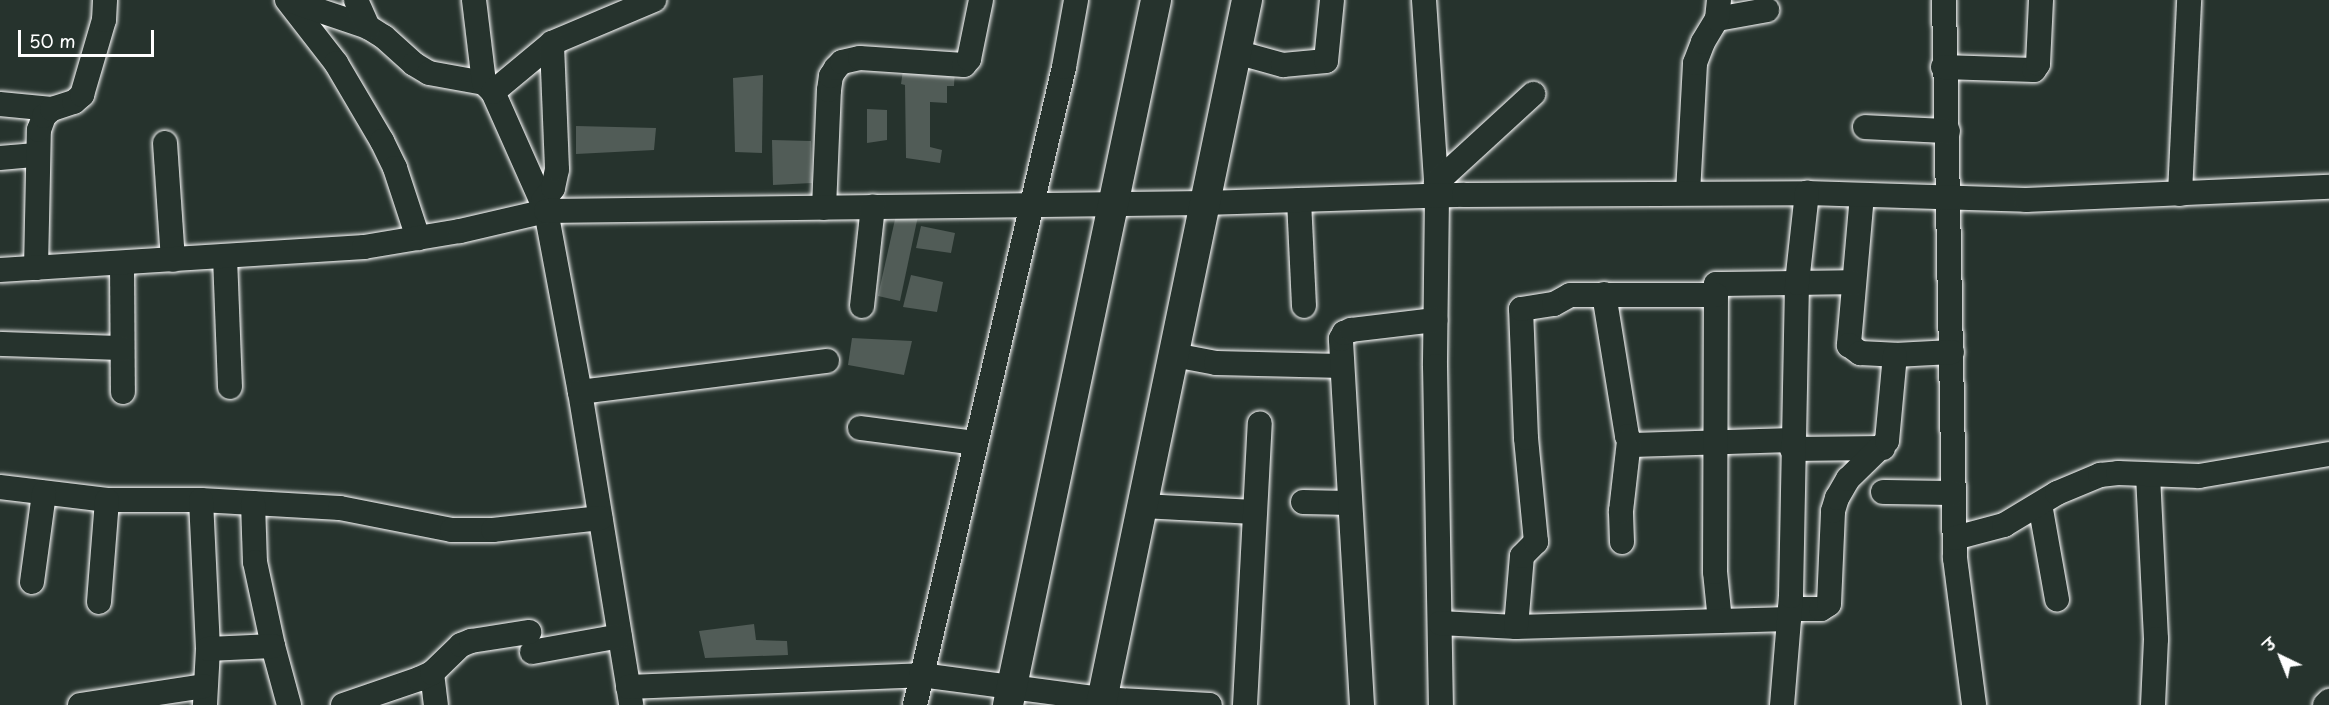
<!DOCTYPE html>
<html>
<head>
<meta charset="utf-8">
<style>
  body { margin:0 }
  #map { position:relative; width:2329px; height:705px; overflow:hidden; background:#26332d; font-family:"Playpen Sans","Playpen Sans Deva",sans-serif }
  div>[style] { position:absolute }
  [style*='--x'] { left:calc(var(--x)*1px); top:calc(var(--y)*1px); width:calc(var(--w)*1px); rotate:calc(var(--a)*1deg) }
  .building>* { inset:0; background:#515c57 }
  .roads { filter:drop-shadow(0 0 2px #fff) drop-shadow(0 0 2px #fff) }
  .minor>* { height:24px; margin:-12px; padding:0 12px; transform-origin:12px; border-radius:12px; background:#26332d }
  .major>* { height:30px; margin:-15px; padding:0 15px; transform-origin:15px; border-radius:15px; background:#26332d }
  span { translate:-50% -50%; white-space:nowrap; text-align:center; line-height:1.15; -webkit-text-stroke:4.5px #26332d; paint-order:stroke }
  .north { position:absolute; left:2251px; top:627px; width:60px; height:60px; -webkit-text-stroke:4px #26332d; paint-order:stroke; rotate:317deg; font-size:16px; font-weight:700; line-height:24px; text-align:center; color:#fff }
  .north::after { content:''; display:block; margin:auto; width:21px; height:27px; background:#fff; clip-path:polygon(50% 0,100% 100%,50% 72%,0 100%) }
  .scale { position:absolute; left:18px; top:30px; width:136px; height:27px; box-sizing:border-box; border:3px solid #fff; border-top:0; padding-left:8px; font-size:18px; line-height:21px; white-space:nowrap; color:#fff; -webkit-text-stroke:4px #26332d; paint-order:stroke }
</style>
</head>
<body>
<div id="map">
  <div class="building">
    <i style="clip-path:polygon(955px 69px,954px 86px,947px 86px,947px 103px,930px 102px,930px 147px,942px 150px,940px 163px,906px 158px,905px 85px,901px 84px,903px 70px)"></i>
    <i style="clip-path:polygon(763px 75px,762px 153px,735px 152px,733px 78px)"></i>
    <i style="clip-path:polygon(867px 109px,887px 110px,887px 140px,867px 143px)"></i>
    <i style="clip-path:polygon(576px 126px,656px 128px,654px 150px,576px 154px)"></i>
    <i style="clip-path:polygon(772px 140px,811px 141px,812px 183px,773px 185px)"></i>
    <i style="clip-path:polygon(896px 215px,918px 216px,900px 301px,878px 296px)"></i>
    <i style="clip-path:polygon(921px 226px,955px 233px,951px 253px,916px 248px)"></i>
    <i style="clip-path:polygon(911px 275px,943px 282px,937px 312px,903px 307px)"></i>
    <i style="clip-path:polygon(852px 338px,912px 341px,904px 375px,848px 365px)"></i>
    <i style="clip-path:polygon(754px 624px,756px 640px,787px 641px,788px 655px,705px 658px,699px 631px)"></i>
  </div>
  <div class="roads">
    <div class="minor">
      <i style="--x:287;--y:0;--w:80;--a:52.1"></i>
      <i style="--x:336;--y:63;--w:91;--a:59.5"></i>
      <i style="--x:382;--y:141;--w:30;--a:64"></i>
      <i style="--x:395;--y:168;--w:74;--a:71.8"></i>
      <i style="--x:288;--y:0;--w:84;--a:18.6"></i>
      <i style="--x:368;--y:27;--w:19;--a:32"></i>
      <i style="--x:384;--y:37;--w:40;--a:42"></i>
      <i style="--x:414;--y:64;--w:17;--a:31"></i>
      <i style="--x:429;--y:73;--w:56;--a:10.3"></i>
      <i style="--x:484;--y:83;--w:13;--a:45"></i>
      <i style="--x:493;--y:92;--w:130;--a:66"></i>
      <i style="--x:546;--y:211;--w:184;--a:79.4"></i>
      <i style="--x:580;--y:392;--w:317;--a:80.7"></i>
      <i style="--x:356;--y:0;--w:30;--a:66"></i>
      <i style="--x:474;--y:0;--w:84;--a:83.1"></i>
      <i style="--x:1424;--y:0;--w:196;--a:86.2"></i>
      <i style="--x:1437;--y:196;--w:170;--a:90.7"></i>
      <i style="--x:1435;--y:366;--w:339;--a:89"></i>
      <i style="--x:1944;--y:0;--w:558;--a:88.87"></i>
      <i style="--x:1955;--y:558;--w:148;--a:82.6"></i>
      <i style="--x:1717;--y:19;--w:51;--a:-10.2"></i>
      <i style="--x:1236;--y:52;--w:49;--a:15.5"></i>
      <i style="--x:1283;--y:65;--w:43;--a:-5.3"></i>
      <i style="--x:1326;--y:61;--w:61;--a:-84.4"></i>
      <i style="--x:1943;--y:67;--w:91;--a:1.9"></i>
      <i style="--x:2034;--y:70;--w:7;--a:-56"></i>
      <i style="--x:2038;--y:64;--w:64;--a:-87.3"></i>
      <i style="--x:493;--y:92;--w:77;--a:-39.7"></i>
      <i style="--x:552;--y:43;--w:111;--a:-22.9"></i>
      <i style="--x:0;--y:104;--w:52;--a:5.5"></i>
      <i style="--x:1865;--y:127;--w:83;--a:2.8"></i>
      <i style="--x:165;--y:143;--w:117;--a:86.1"></i>
      <i style="--x:0;--y:158;--w:36;--a:-5"></i>
      <i style="--x:1436;--y:183;--w:132;--a:-42.5"></i>
      <i style="--x:1688;--y:193;--w:130;--a:-86.9"></i>
      <i style="--x:1695;--y:63;--w:22;--a:-69"></i>
      <i style="--x:1703;--y:42;--w:27;--a:-59"></i>
      <i style="--x:1717;--y:19;--w:19;--a:-84"></i>
      <i style="--x:2180;--y:194;--w:194;--a:-87.3"></i>
      <i style="--x:1862;--y:195;--w:151;--a:95"></i>
      <i style="--x:1849;--y:345;--w:14;--a:36"></i>
      <i style="--x:1860;--y:353;--w:35;--a:3"></i>
      <i style="--x:1895;--y:355;--w:57;--a:-3"></i>
      <i style="--x:1299;--y:200;--w:106;--a:87.3"></i>
      <i style="--x:543;--y:201;--w:16;--a:-52"></i>
      <i style="--x:553;--y:188;--w:19;--a:-78"></i>
      <i style="--x:557;--y:169;--w:126;--a:-92.3"></i>
      <i style="--x:824;--y:208;--w:118;--a:-87.6"></i>
      <i style="--x:829;--y:90;--w:14;--a:-82"></i>
      <i style="--x:831;--y:76;--w:9;--a:-58"></i>
      <i style="--x:836;--y:68;--w:8;--a:-45"></i>
      <i style="--x:842;--y:62;--w:18;--a:-13"></i>
      <i style="--x:860;--y:58;--w:104;--a:3.9"></i>
      <i style="--x:964;--y:65;--w:8;--a:-50"></i>
      <i style="--x:969;--y:59;--w:60;--a:-78.5"></i>
      <i style="--x:225;--y:257;--w:130;--a:87.8"></i>
      <i style="--x:122;--y:264;--w:128;--a:89.6"></i>
      <i style="--x:36;--y:268;--w:138;--a:-88.8"></i>
      <i style="--x:39;--y:130;--w:15;--a:-70"></i>
      <i style="--x:44;--y:116;--w:11;--a:-41"></i>
      <i style="--x:52;--y:109;--w:23;--a:-18"></i>
      <i style="--x:74;--y:102;--w:11;--a:-41"></i>
      <i style="--x:82;--y:95;--w:78;--a:-73.7"></i>
      <i style="--x:104;--y:20;--w:20;--a:-87"></i>
      <i style="--x:0;--y:270;--w:365;--a:-3.6"></i>
      <i style="--x:364;--y:247;--w:97;--a:-9.5"></i>
      <i style="--x:460;--y:231;--w:88;--a:-13.1"></i>
      <i style="--x:546;--y:211;--w:659;--a:-0.7"></i>
      <i style="--x:1205;--y:203;--w:259;--a:-1.8"></i>
      <i style="--x:1464;--y:195;--w:343;--a:-0.3"></i>
      <i style="--x:1807;--y:193;--w:219;--a:1.8"></i>
      <i style="--x:2026;--y:200;--w:303;--a:-2.5"></i>
      <i style="--x:1604;--y:294;--w:144;--a:80.8"></i>
      <i style="--x:1627;--y:436;--w:10;--a:61"></i>
      <i style="--x:1632;--y:445;--w:160;--a:-1.8"></i>
      <i style="--x:862;--y:306;--w:100;--a:-83.7"></i>
      <i style="--x:0;--y:344;--w:122;--a:1.9"></i>
      <i style="--x:1174;--y:355;--w:43;--a:10.8"></i>
      <i style="--x:1216;--y:363;--w:126;--a:1.4"></i>
      <i style="--x:580;--y:392;--w:249;--a:-7.2"></i>
      <i style="--x:860;--y:428;--w:117;--a:7.4"></i>
      <i style="--x:1792;--y:449;--w:91;--a:-0.6"></i>
      <i style="--x:2148;--y:475;--w:164;--a:87.2"></i>
      <i style="--x:2156;--y:639;--w:66;--a:92.6"></i>
      <i style="--x:0;--y:487;--w:108;--a:6.9"></i>
      <i style="--x:107;--y:500;--w:94;--a:0"></i>
      <i style="--x:201;--y:500;--w:139;--a:3.3"></i>
      <i style="--x:340;--y:508;--w:114;--a:11.1"></i>
      <i style="--x:452;--y:530;--w:41;--a:0"></i>
      <i style="--x:493;--y:530;--w:108;--a:-6.4"></i>
      <i style="--x:1883;--y:492;--w:71;--a:0.8"></i>
      <i style="--x:201;--y:500;--w:149;--a:87.3"></i>
      <i style="--x:208;--y:649;--w:56;--a:93.1"></i>
      <i style="--x:1303;--y:502;--w:47;--a:1.2"></i>
      <i style="--x:253;--y:503;--w:59;--a:88.1"></i>
      <i style="--x:255;--y:562;--w:86;--a:77.9"></i>
      <i style="--x:273;--y:646;--w:61;--a:74.8"></i>
      <i style="--x:2040;--y:504;--w:97;--a:79.9"></i>
      <i style="--x:1143;--y:506;--w:111;--a:3.1"></i>
      <i style="--x:1955;--y:538;--w:51;--a:-14.9"></i>
      <i style="--x:2004;--y:525;--w:62;--a:-31.1"></i>
      <i style="--x:2057;--y:493;--w:47;--a:-22.7"></i>
      <i style="--x:2100;--y:475;--w:18;--a:-6"></i>
      <i style="--x:2118;--y:473;--w:81;--a:2.1"></i>
      <i style="--x:2199;--y:476;--w:132;--a:-9.6"></i>
      <i style="--x:1622;--y:542;--w:31;--a:-92"></i>
      <i style="--x:1621;--y:511;--w:70;--a:-83.5"></i>
      <i style="--x:32;--y:582;--w:90;--a:-82.3"></i>
      <i style="--x:99;--y:602;--w:102;--a:-85.5"></i>
      <i style="--x:1790;--y:609;--w:31;--a:0"></i>
      <i style="--x:1821;--y:609;--w:9;--a:-32"></i>
      <i style="--x:1829;--y:604;--w:93;--a:-87.5"></i>
      <i style="--x:1833;--y:511;--w:14;--a:-73"></i>
      <i style="--x:1837;--y:498;--w:22;--a:-60"></i>
      <i style="--x:1848;--y:479;--w:54;--a:-44.3"></i>
      <i style="--x:1887;--y:441;--w:86;--a:-84.7"></i>
      <i style="--x:1720;--y:621;--w:49;--a:-95.8"></i>
      <i style="--x:1715;--y:572;--w:288;--a:-89.8"></i>
      <i style="--x:1716;--y:284;--w:137;--a:-0.8"></i>
      <i style="--x:1440;--y:623;--w:76;--a:3"></i>
      <i style="--x:1516;--y:627;--w:273;--a:-1.7"></i>
      <i style="--x:1516;--y:627;--w:71;--a:-85.2"></i>
      <i style="--x:1522;--y:556;--w:20;--a:-45"></i>
      <i style="--x:1536;--y:542;--w:104;--a:-95.5"></i>
      <i style="--x:1526;--y:438;--w:129;--a:-92.2"></i>
      <i style="--x:1521;--y:309;--w:33;--a:-9"></i>
      <i style="--x:1554;--y:304;--w:18;--a:-29"></i>
      <i style="--x:1570;--y:295;--w:146;--a:0"></i>
      <i style="--x:208;--y:649;--w:65;--a:-2.6"></i>
      <i style="--x:532;--y:652;--w:89;--a:-10.3"></i>
      <i style="--x:432;--y:673;--w:32;--a:83"></i>
      <i style="--x:628;--y:687;--w:293;--a:-2.3"></i>
      <i style="--x:921;--y:675;--w:183;--a:7.6"></i>
      <i style="--x:1102;--y:699;--w:108;--a:3.2"></i>
      <i style="--x:80;--y:705;--w:125;--a:-8.7"></i>
      <i style="--x:343;--y:705;--w:80;--a:-18.9"></i>
      <i style="--x:419;--y:679;--w:14;--a:-25"></i>
      <i style="--x:432;--y:673;--w:40;--a:-44"></i>
      <i style="--x:461;--y:645;--w:11;--a:-22"></i>
      <i style="--x:471;--y:641;--w:59;--a:-8.8"></i>
      <i style="--x:915;--y:705;--w:655;--a:-76.85"></i>
      <i style="--x:1064;--y:67;--w:68;--a:-79.8"></i>
      <i style="--x:1245;--y:705;--w:282;--a:-87"></i>
      <i style="--x:1362;--y:705;--w:367;--a:-93.3"></i>
      <i style="--x:1341;--y:339;--w:7;--a:-63"></i>
      <i style="--x:1344;--y:333;--w:8;--a:-23"></i>
      <i style="--x:1351;--y:330;--w:85;--a:-6.8"></i>
      <i style="--x:1782;--y:705;--w:109;--a:-85.3"></i>
      <i style="--x:1791;--y:596;--w:313;--a:-88.9"></i>
      <i style="--x:1797;--y:283;--w:91;--a:-83.7"></i>
      <i style="--x:2325;--y:705;--w:6;--a:-45"></i>
    </div>
    <div class="major">
      <i style="--x:1008;--y:705;--w:720;--a:-78.14"></i>
      <i style="--x:1101;--y:705;--w:720;--a:-78.3"></i>
    </div>
  </div>
  <div class="north">उ</div>
  <div class="scale">50 m</div>
</div>
</body>
</html>
